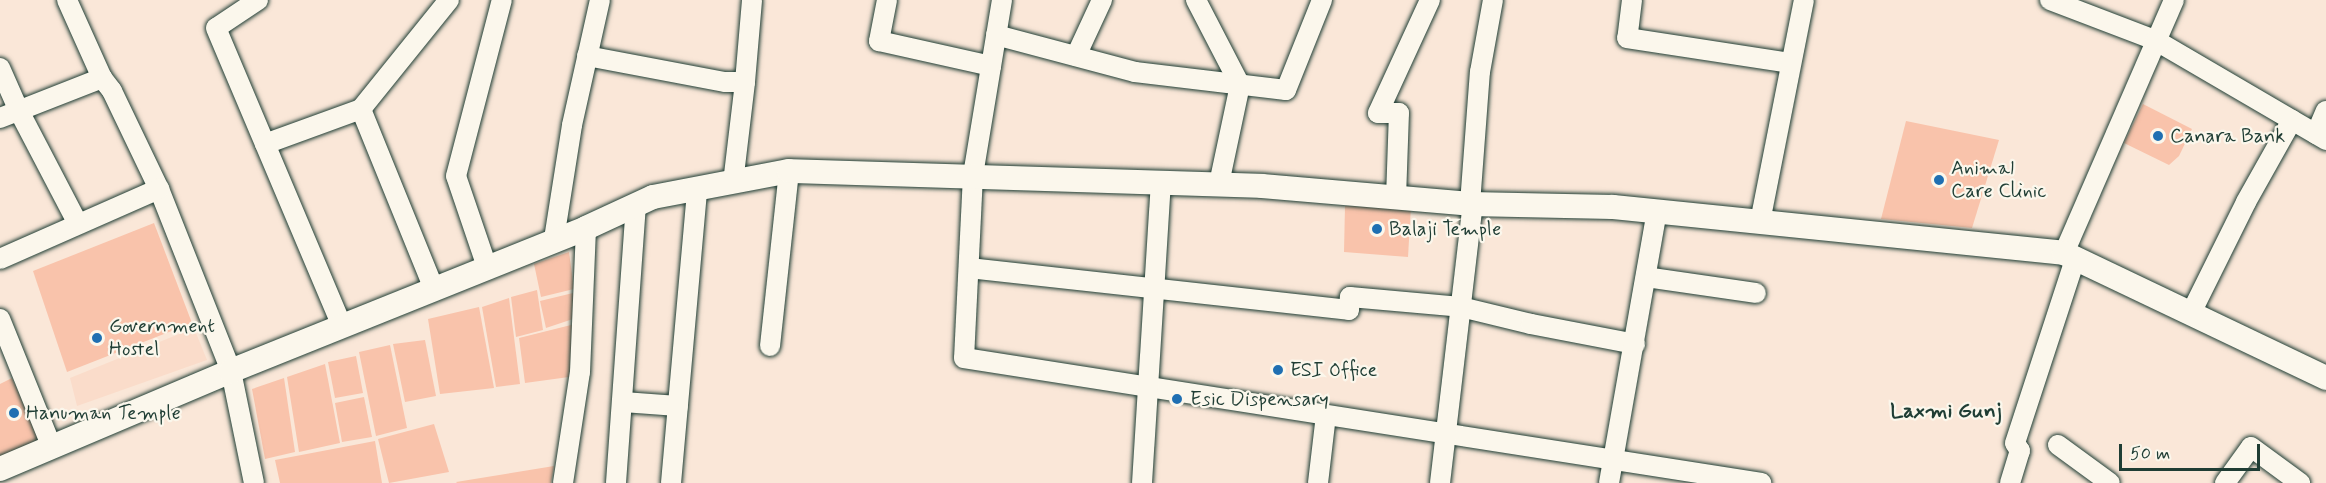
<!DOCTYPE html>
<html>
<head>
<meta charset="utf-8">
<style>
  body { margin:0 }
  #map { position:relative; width:2326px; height:483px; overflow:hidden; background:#fae7d8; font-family:Mynerve,sans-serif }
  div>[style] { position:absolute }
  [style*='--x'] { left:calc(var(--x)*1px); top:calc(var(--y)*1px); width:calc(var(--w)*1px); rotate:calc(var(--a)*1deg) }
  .built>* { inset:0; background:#fadcca }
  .building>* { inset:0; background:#f9c3ab }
  .roads { filter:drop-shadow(0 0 2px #1f3d34) drop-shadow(0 0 2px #1f3d34) }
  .minor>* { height:20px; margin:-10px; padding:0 10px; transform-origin:10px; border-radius:10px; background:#fbf7ec }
  .major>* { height:24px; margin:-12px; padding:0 12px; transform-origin:12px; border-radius:12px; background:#fbf7ec }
  .dots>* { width:16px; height:16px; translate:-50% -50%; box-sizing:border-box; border:3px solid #fbf7ec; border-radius:50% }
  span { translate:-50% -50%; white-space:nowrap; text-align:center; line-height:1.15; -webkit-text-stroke:4.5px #fbf7ec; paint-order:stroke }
  .poi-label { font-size:20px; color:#1f3d34 }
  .left { translate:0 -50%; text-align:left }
  .neighbourhood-label { font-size:21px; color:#1f3d34; font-weight:700 }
  .scale { position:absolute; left:2119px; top:444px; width:141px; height:27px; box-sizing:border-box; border:3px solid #1f3d34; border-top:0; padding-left:8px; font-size:18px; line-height:21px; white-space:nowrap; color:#1f3d34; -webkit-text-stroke:4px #fbf7ec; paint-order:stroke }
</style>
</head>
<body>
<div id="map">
  <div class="built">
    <i style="clip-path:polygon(194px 328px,207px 360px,77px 406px,70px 378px)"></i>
  </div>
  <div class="building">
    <i style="clip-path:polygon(2143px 104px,2192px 129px,2179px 156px,2169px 165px,2124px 143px)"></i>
    <i style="clip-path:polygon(1906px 121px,1999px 140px,1972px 228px,1881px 219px)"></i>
    <i style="clip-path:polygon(1345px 206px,1411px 207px,1408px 257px,1344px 252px)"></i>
    <i style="clip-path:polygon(154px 223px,192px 323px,67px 372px,33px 271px)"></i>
    <i style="clip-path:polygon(569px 252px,574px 289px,541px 297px,534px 264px)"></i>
    <i style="clip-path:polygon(537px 290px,543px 330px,516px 337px,511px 297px)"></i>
    <i style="clip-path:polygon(573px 293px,579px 317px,546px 328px,540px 301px)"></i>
    <i style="clip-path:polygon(509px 298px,520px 384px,496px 387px,482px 307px)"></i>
    <i style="clip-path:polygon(479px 307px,494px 388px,440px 394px,428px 319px)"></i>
    <i style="clip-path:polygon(575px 324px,569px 377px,525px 383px,519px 338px)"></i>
    <i style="clip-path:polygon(425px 340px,436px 396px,405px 402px,393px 344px)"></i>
    <i style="clip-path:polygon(390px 345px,407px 428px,376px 436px,359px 352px)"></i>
    <i style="clip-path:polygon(356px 356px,363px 393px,335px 398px,328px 362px)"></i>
    <i style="clip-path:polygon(325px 364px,340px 443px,299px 452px,287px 377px)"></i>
    <i style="clip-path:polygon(12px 378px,40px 442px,0 458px,0 384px)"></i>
    <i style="clip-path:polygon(284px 378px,295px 452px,265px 459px,252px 389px)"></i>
    <i style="clip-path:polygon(364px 397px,372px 437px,342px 442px,335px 403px)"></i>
    <i style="clip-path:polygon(434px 424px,449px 472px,389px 483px,378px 439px)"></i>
    <i style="clip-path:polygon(375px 441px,382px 483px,280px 483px,275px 460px)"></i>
    <i style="clip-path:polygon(554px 466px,551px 483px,457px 483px,456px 482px)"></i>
  </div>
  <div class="roads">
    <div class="minor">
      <i style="--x:67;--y:0;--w:85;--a:65.8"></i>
      <i style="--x:258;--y:0;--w:50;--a:146.3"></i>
      <i style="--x:216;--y:28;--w:324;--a:67.1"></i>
      <i style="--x:887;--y:0;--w:42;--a:101"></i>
      <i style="--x:879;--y:41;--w:115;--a:12.6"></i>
      <i style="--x:1002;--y:0;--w:177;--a:99.4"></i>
      <i style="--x:973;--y:175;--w:183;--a:92.8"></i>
      <i style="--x:964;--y:358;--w:807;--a:8.91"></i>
      <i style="--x:1196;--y:0;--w:96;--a:62.6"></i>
      <i style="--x:1240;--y:85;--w:101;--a:102"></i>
      <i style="--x:1632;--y:0;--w:38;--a:97"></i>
      <i style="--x:1627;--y:38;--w:166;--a:8.7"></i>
      <i style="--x:2050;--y:0;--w:112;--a:20.9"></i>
      <i style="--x:2155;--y:40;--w:198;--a:30.3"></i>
      <i style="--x:996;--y:35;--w:144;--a:14.9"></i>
      <i style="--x:1135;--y:72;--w:152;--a:6.8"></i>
      <i style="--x:1286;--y:90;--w:97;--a:-68.2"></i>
      <i style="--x:587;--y:56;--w:140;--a:10.7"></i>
      <i style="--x:725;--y:82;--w:20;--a:0"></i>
      <i style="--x:1076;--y:56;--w:62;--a:-65.1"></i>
      <i style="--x:0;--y:68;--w:47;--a:66.2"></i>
      <i style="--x:19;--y:111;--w:127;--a:62.4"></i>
      <i style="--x:0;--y:118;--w:110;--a:-21.4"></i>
      <i style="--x:102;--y:78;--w:16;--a:52"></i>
      <i style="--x:112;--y:91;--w:109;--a:64.4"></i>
      <i style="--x:159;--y:189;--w:196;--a:68.4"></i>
      <i style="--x:231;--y:371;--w:114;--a:78.4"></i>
      <i style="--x:2316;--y:134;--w:25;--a:-67"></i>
      <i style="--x:265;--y:144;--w:102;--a:-20"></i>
      <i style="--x:733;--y:183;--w:102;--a:-83.2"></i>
      <i style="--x:745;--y:82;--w:82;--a:-85.1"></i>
      <i style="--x:1396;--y:198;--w:85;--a:-88"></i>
      <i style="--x:1399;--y:113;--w:21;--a:180"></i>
      <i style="--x:1378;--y:113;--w:124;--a:-65.3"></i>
      <i style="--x:1470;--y:204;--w:132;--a:-85.7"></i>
      <i style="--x:1480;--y:72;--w:73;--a:-79.8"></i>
      <i style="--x:1760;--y:222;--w:226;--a:-78.8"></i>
      <i style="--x:554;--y:239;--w:115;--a:-81"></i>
      <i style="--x:572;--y:125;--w:128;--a:-77.4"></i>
      <i style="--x:2064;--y:253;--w:276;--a:-66.5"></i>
      <i style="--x:0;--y:259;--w:174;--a:-23.8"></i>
      <i style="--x:487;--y:267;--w:96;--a:-108.8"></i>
      <i style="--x:456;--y:176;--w:182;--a:-75.4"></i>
      <i style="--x:969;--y:268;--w:382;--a:6.3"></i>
      <i style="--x:1349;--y:310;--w:13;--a:-86"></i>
      <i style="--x:1350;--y:297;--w:111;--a:5.1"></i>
      <i style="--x:1461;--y:307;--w:72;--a:13.7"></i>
      <i style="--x:1531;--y:324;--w:106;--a:10.9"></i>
      <i style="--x:1646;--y:277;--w:111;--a:8.3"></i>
      <i style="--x:434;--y:289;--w:194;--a:-112.1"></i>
      <i style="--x:361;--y:109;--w:140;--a:-51.1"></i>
      <i style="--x:2191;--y:313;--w:124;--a:-63.6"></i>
      <i style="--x:2246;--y:202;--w:94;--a:-60.7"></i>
      <i style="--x:0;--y:319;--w:139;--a:68"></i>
      <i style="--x:770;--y:346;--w:176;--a:-83.8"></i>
      <i style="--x:623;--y:402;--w:55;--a:4.2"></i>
      <i style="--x:2058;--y:445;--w:64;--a:36.2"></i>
      <i style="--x:563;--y:483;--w:112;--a:-81.3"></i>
      <i style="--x:580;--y:372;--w:144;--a:-87.6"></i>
      <i style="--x:616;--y:483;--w:280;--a:-85.9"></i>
      <i style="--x:671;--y:483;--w:295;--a:-84.9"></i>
      <i style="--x:1142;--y:483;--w:302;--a:-86.4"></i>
      <i style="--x:1318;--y:483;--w:68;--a:-83.3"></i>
      <i style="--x:1440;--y:483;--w:281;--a:-83.3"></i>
      <i style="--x:1609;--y:483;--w:275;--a:-80"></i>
      <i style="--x:2010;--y:483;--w:34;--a:-73"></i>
      <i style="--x:2020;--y:451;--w:9;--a:-122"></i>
      <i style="--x:2015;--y:443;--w:194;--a:-71.9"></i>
      <i style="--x:2225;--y:483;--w:44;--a:-54.2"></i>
      <i style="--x:2251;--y:447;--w:61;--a:36.3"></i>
    </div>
    <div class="major">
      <i style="--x:0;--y:469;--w:251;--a:-23"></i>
      <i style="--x:231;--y:371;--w:383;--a:-21.9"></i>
      <i style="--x:586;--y:228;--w:74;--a:-24.8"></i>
      <i style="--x:653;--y:197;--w:138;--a:-10.8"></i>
      <i style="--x:789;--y:171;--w:473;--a:1.8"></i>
      <i style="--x:1262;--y:186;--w:209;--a:4.9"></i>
      <i style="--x:1470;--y:204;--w:143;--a:1.2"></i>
      <i style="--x:1613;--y:207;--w:453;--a:5.8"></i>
      <i style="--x:2064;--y:253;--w:290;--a:25.5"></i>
    </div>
  </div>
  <div class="dots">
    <i style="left:2158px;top:136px;background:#1f6fb2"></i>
    <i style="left:1939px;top:180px;background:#1f6fb2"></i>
    <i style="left:1377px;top:229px;background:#1f6fb2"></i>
    <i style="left:97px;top:338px;background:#1f6fb2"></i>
    <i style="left:1278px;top:370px;background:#1f6fb2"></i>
    <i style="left:1177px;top:399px;background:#1f6fb2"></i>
    <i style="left:14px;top:413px;background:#1f6fb2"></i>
  </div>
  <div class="poi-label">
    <span class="left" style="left:2170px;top:136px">Canara Bank</span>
    <span class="left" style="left:1951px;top:180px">Animal<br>Care Clinic</span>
    <span class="left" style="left:1389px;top:229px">Balaji Temple</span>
    <span class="left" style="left:109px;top:338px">Government<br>Hostel</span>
    <span class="left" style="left:1290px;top:370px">ESI Office</span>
    <span class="left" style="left:1190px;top:399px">Esic Dispensary</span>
    <span class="left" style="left:26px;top:413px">Hanuman Temple</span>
  </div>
  <div class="neighbourhood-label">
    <span style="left:1946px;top:411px">Laxmi Gunj</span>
  </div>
  <div class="scale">50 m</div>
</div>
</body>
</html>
